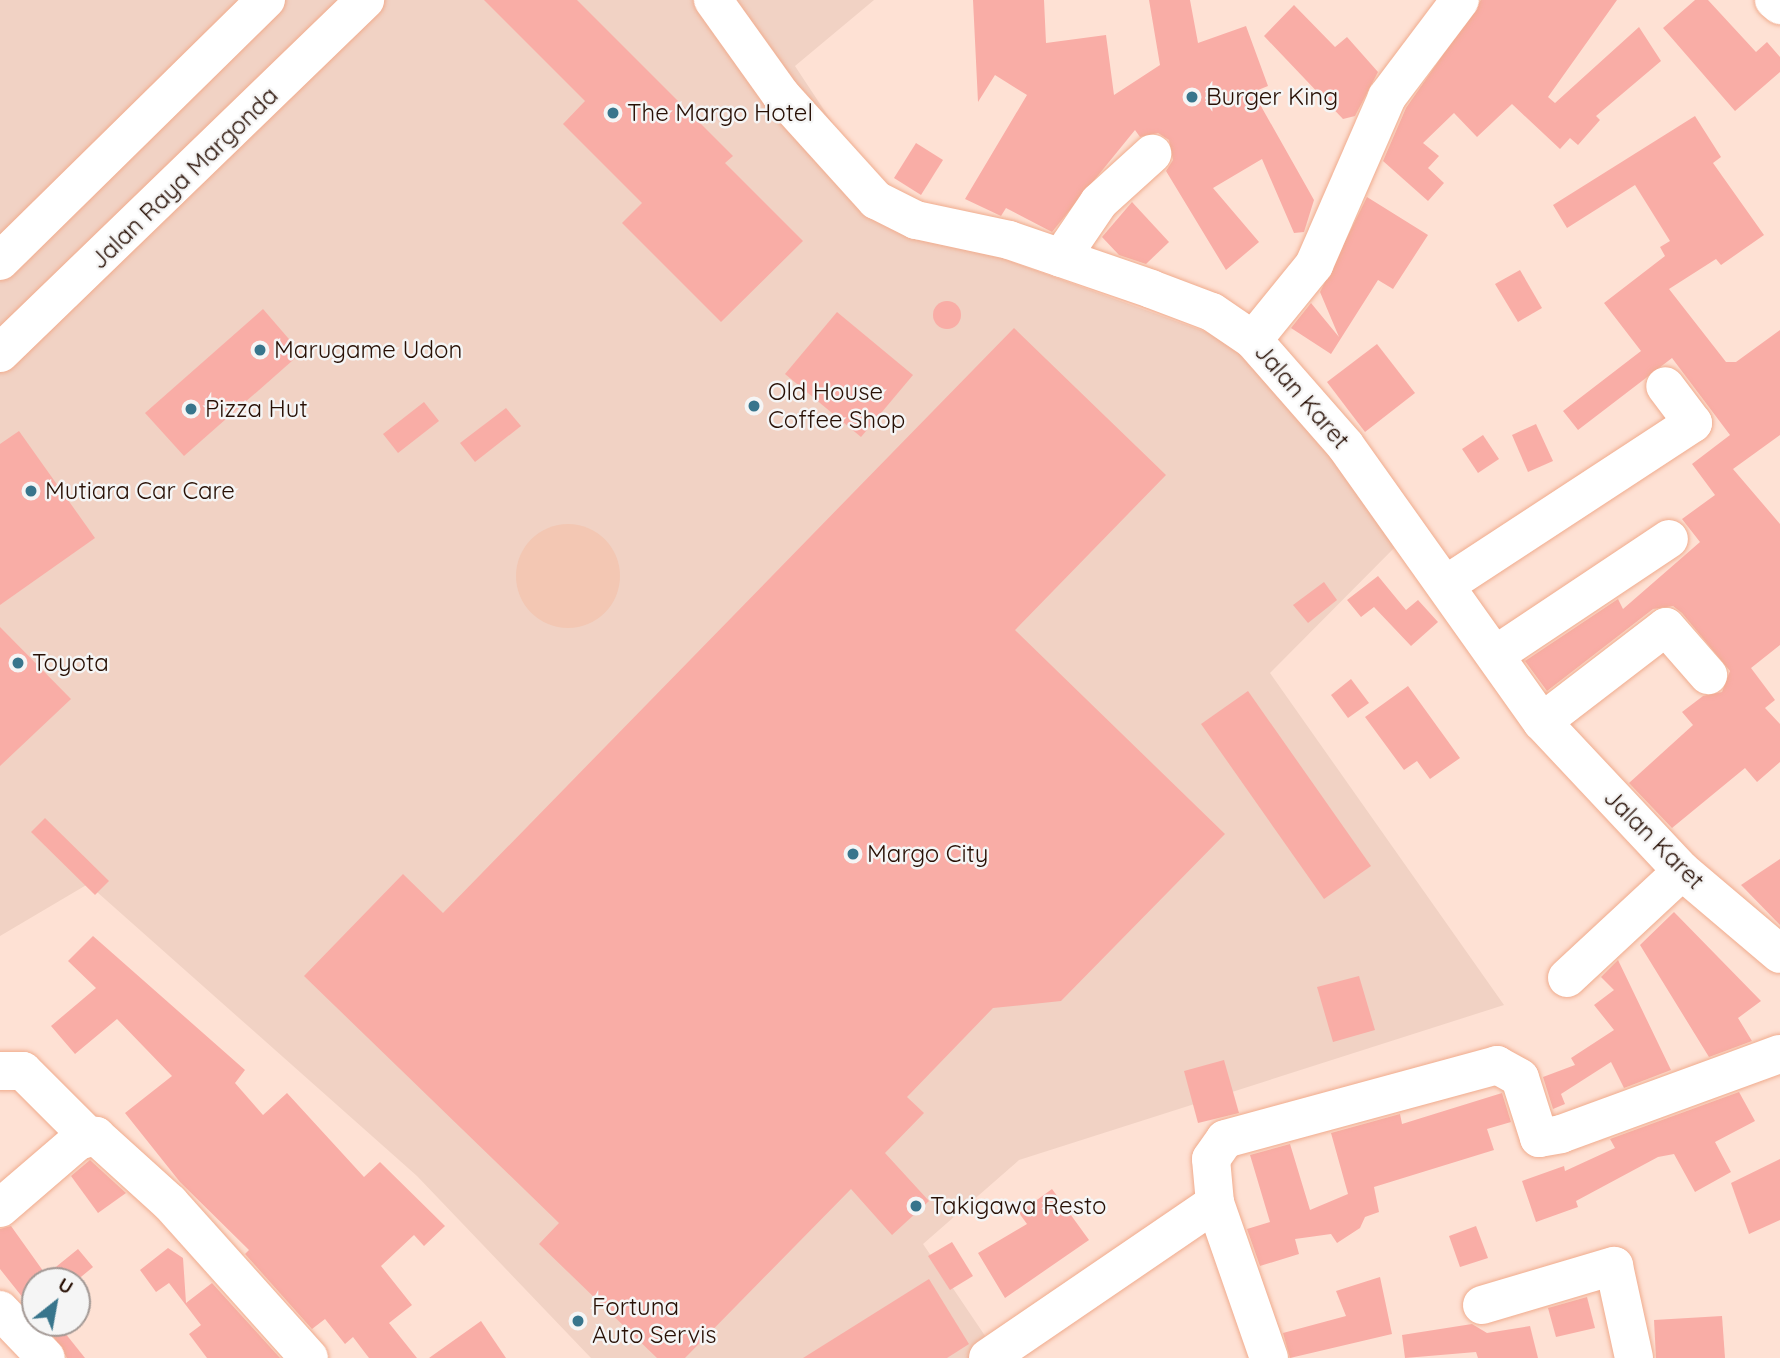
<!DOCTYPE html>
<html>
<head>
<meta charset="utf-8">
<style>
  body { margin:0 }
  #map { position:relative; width:1780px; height:1358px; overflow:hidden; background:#fee1d4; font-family:Quicksand,sans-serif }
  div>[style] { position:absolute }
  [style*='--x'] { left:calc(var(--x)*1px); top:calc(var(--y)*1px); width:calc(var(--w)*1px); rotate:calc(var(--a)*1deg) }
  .built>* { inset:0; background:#f1d2c4 }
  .green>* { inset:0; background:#f3c7b3 }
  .round { border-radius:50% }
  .building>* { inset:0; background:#f9ada6 }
  .roads { filter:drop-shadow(0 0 2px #f0ac8e) drop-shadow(0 0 2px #f0ac8e) }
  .minor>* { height:38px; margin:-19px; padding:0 19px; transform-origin:19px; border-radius:19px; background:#fff }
  .major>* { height:38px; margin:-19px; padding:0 19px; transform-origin:19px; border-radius:19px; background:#fff }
  .dots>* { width:19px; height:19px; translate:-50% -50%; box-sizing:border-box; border:4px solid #f5f5f5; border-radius:50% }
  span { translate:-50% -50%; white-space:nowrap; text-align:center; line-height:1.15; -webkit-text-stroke:5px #f5f5f5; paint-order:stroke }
  .poi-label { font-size:24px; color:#281005 }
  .left { translate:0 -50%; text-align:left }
  .street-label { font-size:24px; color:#281005 }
  .north { position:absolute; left:21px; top:1267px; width:70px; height:70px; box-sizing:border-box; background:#f5f5f5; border:2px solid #a39995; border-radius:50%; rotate:31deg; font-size:19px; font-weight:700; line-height:28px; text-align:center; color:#281005 }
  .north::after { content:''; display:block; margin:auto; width:24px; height:32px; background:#38758c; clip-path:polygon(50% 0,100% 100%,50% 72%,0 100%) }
</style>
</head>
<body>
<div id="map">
  <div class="built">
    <i style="clip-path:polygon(0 0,874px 0,795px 66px,855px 157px,938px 235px,1231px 341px,1409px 533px,1270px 673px,1504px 1005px,1019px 1160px,923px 1244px,1000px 1358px,591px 1358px,417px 1176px,88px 884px,0 936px)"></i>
  </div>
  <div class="green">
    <i class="round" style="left:516px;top:524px;width:104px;height:104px"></i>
  </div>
  <div class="building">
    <i style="clip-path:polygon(484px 0,577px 0,733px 156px,725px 163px,803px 241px,721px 322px,622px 223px,642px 203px,563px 124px,585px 101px)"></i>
    <i style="clip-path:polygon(973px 0,1044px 0,1046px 43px,1106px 35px,1114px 95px,1160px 65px,1149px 0,1190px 0,1198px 43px,1246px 26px,1268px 86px,1253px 92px,1314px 200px,1304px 232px,1294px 233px,1262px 159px,1213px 188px,1259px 242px,1226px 270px,1166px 171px,1173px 160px,1169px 140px,1158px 133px,1140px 137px,1135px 130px,1052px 232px,1006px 208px,1001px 216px,965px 199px,1027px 95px,995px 75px,978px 102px)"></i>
    <i style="clip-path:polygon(1481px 0,1617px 0,1548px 97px,1555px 103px,1639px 27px,1661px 61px,1596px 116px,1600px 120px,1578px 145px,1570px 138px,1560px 149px,1512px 104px,1477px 137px,1454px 113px,1423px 143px,1439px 156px,1428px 168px,1444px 183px,1428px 201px,1383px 161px,1406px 108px)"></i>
    <i style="clip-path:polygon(1695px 0,1708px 0,1756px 52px,1767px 42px,1780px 57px,1780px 72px,1735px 111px,1663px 28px)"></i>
    <i style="clip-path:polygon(1294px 5px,1335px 47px,1347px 37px,1378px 72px,1355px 116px,1343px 119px,1264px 36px)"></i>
    <i style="clip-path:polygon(1695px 116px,1721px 157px,1713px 163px,1764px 235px,1721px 265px,1716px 259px,1669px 289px,1726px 362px,1736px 362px,1780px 330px,1780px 435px,1733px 469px,1780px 524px,1780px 645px,1751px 668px,1775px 700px,1765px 708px,1780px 724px,1780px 762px,1757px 782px,1745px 768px,1672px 828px,1629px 783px,1693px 725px,1682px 712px,1703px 696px,1722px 692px,1730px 671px,1682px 613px,1673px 606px,1653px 609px,1547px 691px,1525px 661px,1618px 599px,1623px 609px,1700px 542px,1682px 519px,1715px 495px,1692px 464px,1730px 435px,1672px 358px,1578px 430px,1563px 411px,1641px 351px,1604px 303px,1665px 256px,1660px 247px,1670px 241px,1635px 185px,1567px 228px,1553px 205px)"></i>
    <i style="clip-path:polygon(916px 143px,943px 160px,921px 195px,894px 178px)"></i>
    <i style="clip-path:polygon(1367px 197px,1428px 235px,1393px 289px,1378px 280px,1331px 354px,1291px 328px,1311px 303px,1339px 337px,1320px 292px)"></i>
    <i style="clip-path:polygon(1132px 202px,1169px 242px,1146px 264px,1119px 255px,1102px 237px)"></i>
    <i style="clip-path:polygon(1520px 270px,1542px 308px,1518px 322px,1495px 284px)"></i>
    <i class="round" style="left:933px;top:301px;width:28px;height:28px"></i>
    <i style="clip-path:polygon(263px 309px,301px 353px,184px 456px,145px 413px)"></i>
    <i style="clip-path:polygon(837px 312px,913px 375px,861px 437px,785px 374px)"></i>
    <i style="clip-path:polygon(1014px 328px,1166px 475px,1015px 630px,1225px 834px,1061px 1001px,993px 1008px,907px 1097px,924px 1113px,885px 1153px,929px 1201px,892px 1235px,851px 1189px,685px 1358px,657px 1358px,539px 1244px,559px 1223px,304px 976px,403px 874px,443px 913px)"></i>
    <i style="clip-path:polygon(1377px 344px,1415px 393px,1365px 432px,1327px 382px)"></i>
    <i style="clip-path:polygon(424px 402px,439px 421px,398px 453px,383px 434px)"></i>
    <i style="clip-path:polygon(506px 408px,521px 426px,475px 462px,460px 443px)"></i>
    <i style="clip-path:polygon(1536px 424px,1553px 461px,1528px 472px,1512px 435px)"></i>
    <i style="clip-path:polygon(19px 431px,95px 538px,0 605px,0 444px)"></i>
    <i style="clip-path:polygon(1483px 435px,1499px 459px,1478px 473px,1462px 449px)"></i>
    <i style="clip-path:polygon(1378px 576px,1406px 610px,1418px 600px,1438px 622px,1411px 646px,1374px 607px,1361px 617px,1347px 600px)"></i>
    <i style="clip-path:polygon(1324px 582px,1337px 600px,1308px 623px,1293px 605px)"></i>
    <i style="clip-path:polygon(0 627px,71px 699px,0 766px)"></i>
    <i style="clip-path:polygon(1351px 679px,1369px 703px,1348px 718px,1331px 695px)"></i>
    <i style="clip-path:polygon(1408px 686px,1460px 758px,1430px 779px,1417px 761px,1404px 770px,1365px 717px)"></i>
    <i style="clip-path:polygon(1248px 691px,1371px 866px,1324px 899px,1201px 724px)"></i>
    <i style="clip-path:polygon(45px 818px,109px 881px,95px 895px,31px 832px)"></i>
    <i style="clip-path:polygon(1780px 859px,1780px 925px,1741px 885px)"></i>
    <i style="clip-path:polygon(1674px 912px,1761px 1001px,1738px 1018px,1752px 1041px,1709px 1057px,1640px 945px)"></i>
    <i style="clip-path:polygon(93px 936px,245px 1070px,235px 1083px,263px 1115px,287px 1093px,364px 1177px,380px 1162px,445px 1226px,424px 1246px,414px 1235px,381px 1266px,412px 1305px,389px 1323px,417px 1358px,369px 1358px,353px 1337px,345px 1344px,325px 1319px,312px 1329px,245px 1254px,249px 1250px,180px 1182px,125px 1113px,172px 1076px,117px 1019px,75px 1054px,51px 1026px,96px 988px,68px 961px)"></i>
    <i style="clip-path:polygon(1618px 960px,1671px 1070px,1624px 1088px,1611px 1062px,1561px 1094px,1565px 1104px,1553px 1109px,1543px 1077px,1575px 1065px,1571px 1058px,1614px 1030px,1594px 1005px,1614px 990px,1601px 977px)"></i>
    <i style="clip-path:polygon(1359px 976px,1375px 1030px,1333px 1042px,1317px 987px)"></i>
    <i style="clip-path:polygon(1224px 1060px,1239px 1113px,1198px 1123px,1184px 1071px)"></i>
    <i style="clip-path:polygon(1739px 1092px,1755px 1121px,1715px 1142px,1731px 1172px,1695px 1192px,1674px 1154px,1658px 1157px,1576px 1201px,1578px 1207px,1536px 1222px,1522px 1181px,1564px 1166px,1565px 1171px,1615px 1148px,1610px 1139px)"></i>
    <i style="clip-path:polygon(1502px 1093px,1511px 1122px,1487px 1129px,1494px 1150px,1374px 1187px,1379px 1212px,1365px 1217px,1360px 1228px,1337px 1243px,1331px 1234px,1295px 1239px,1299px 1254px,1260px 1266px,1247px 1229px,1270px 1222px,1250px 1155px,1290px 1144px,1310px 1210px,1348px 1194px,1331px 1133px,1400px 1114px,1402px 1124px)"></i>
    <i style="clip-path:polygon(1780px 1159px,1780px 1220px,1749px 1234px,1731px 1183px)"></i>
    <i style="clip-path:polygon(90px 1160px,126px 1193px,98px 1213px,71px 1176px)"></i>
    <i style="clip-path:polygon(1052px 1189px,1089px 1240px,1005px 1298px,978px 1253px,1027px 1224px,1019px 1213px)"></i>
    <i style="clip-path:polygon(11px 1226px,46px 1275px,78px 1249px,93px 1267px,76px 1281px,35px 1281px,35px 1313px,0 1269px,0 1229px)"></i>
    <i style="clip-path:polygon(1476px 1226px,1488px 1258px,1460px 1267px,1449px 1236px)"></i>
    <i style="clip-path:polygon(952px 1242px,973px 1276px,950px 1290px,928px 1256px)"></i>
    <i style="clip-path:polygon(168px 1248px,183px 1258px,186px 1303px,212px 1283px,280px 1358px,207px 1358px,189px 1334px,201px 1325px,169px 1283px,156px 1292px,140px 1270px)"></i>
    <i style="clip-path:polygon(1380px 1277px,1392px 1334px,1290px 1358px,1283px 1333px,1346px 1316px,1336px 1291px)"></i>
    <i style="clip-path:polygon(929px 1279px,969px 1344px,947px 1358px,803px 1358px)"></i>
    <i style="clip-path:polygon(1587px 1297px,1595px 1328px,1556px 1337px,1548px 1308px)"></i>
    <i style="clip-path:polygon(1722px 1316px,1725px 1358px,1656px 1358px,1654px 1320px)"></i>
    <i style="clip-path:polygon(481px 1321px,506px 1358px,429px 1358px)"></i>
    <i style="clip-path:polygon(57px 1323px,85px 1358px,67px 1358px,49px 1329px)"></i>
    <i style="clip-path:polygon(1472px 1324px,1487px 1333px,1530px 1326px,1538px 1358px,1478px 1358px,1476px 1352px,1405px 1358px,1402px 1335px)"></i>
  </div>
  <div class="roads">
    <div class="minor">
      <i style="--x:713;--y:0;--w:117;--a:54.4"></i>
      <i style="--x:781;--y:95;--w:142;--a:47.9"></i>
      <i style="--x:876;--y:200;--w:45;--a:26.6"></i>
      <i style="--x:916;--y:220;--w:95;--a:12.1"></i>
      <i style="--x:1009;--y:240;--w:150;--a:19"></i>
      <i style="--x:1151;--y:289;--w:65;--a:20.7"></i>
      <i style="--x:1212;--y:312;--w:50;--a:34.3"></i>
      <i style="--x:1253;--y:340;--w:140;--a:48.8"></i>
      <i style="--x:1345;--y:445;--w:340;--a:54.6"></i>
      <i style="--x:1542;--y:722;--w:204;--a:46.8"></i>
      <i style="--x:1682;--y:871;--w:128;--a:40.3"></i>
      <i style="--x:1774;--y:0;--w:8;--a:40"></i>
      <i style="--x:1061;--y:258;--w:68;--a:-55.8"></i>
      <i style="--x:1099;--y:202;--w:72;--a:-42.2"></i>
      <i style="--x:1253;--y:340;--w:97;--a:-50.9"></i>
      <i style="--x:1314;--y:265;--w:183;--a:-66.5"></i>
      <i style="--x:1387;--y:97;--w:121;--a:-53"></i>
      <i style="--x:1447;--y:584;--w:294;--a:-33.2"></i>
      <i style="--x:1693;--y:423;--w:46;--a:-127.1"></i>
      <i style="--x:1495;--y:655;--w:209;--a:-33.7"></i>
      <i style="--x:1542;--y:722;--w:156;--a:-37.5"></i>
      <i style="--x:1666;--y:627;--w:64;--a:48.8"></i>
      <i style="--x:1567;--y:978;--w:157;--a:-42.9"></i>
      <i style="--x:0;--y:1071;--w:23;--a:0"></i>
      <i style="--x:23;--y:1071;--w:92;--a:45"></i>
      <i style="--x:0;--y:1208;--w:103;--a:-40.7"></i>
      <i style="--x:78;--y:1141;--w:19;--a:-16"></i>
      <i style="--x:96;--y:1136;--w:100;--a:42.2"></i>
      <i style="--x:170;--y:1203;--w:208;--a:48.1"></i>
      <i style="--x:1482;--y:1305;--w:138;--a:-16.5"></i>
      <i style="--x:1614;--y:1266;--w:94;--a:77.7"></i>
      <i style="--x:0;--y:1310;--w:66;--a:46.2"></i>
      <i style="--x:988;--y:1358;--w:275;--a:-34.3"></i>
      <i style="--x:1269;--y:1358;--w:164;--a:-109.2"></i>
      <i style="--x:1215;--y:1203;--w:44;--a:-95.2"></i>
      <i style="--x:1211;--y:1159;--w:24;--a:-55"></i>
      <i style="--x:1225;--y:1139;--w:282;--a:-15.2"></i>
      <i style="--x:1497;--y:1065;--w:26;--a:29"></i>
      <i style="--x:1520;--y:1078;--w:63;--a:72.4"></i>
      <i style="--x:1539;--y:1138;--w:22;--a:-10"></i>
      <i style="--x:1561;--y:1134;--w:233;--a:-20.1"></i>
    </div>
    <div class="major">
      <i style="--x:0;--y:261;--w:373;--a:-44.5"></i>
      <i style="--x:0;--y:353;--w:508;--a:-44.04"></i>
    </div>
  </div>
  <div class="dots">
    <i style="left:1192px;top:97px;background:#38758c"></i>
    <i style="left:613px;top:113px;background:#38758c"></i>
    <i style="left:260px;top:350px;background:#38758c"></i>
    <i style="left:754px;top:406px;background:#38758c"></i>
    <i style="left:191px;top:409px;background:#38758c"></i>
    <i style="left:31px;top:491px;background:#38758c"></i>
    <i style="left:18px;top:663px;background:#38758c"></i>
    <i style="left:853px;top:854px;background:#38758c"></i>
    <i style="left:916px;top:1206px;background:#38758c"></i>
    <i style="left:578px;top:1321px;background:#38758c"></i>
  </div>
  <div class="poi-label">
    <span class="left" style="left:1206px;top:97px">Burger King</span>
    <span class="left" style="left:627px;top:113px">The Margo Hotel</span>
    <span class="left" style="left:274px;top:350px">Marugame Udon</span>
    <span class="left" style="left:768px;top:406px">Old House<br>Coffee Shop</span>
    <span class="left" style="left:205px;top:409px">Pizza Hut</span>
    <span class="left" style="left:45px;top:491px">Mutiara Car Care</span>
    <span class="left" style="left:32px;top:663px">Toyota</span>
    <span class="left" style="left:867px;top:854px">Margo City</span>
    <span class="left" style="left:930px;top:1206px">Takigawa Resto</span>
    <span class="left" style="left:592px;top:1321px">Fortuna<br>Auto Servis</span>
  </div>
  <div class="street-label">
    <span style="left:184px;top:178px;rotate:-44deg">Jalan Raya Margonda</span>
    <span style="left:1302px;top:396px;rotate:49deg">Jalan Karet</span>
    <span style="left:1654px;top:839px;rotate:45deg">Jalan Karet</span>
  </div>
  <div class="north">U</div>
</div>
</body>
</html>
